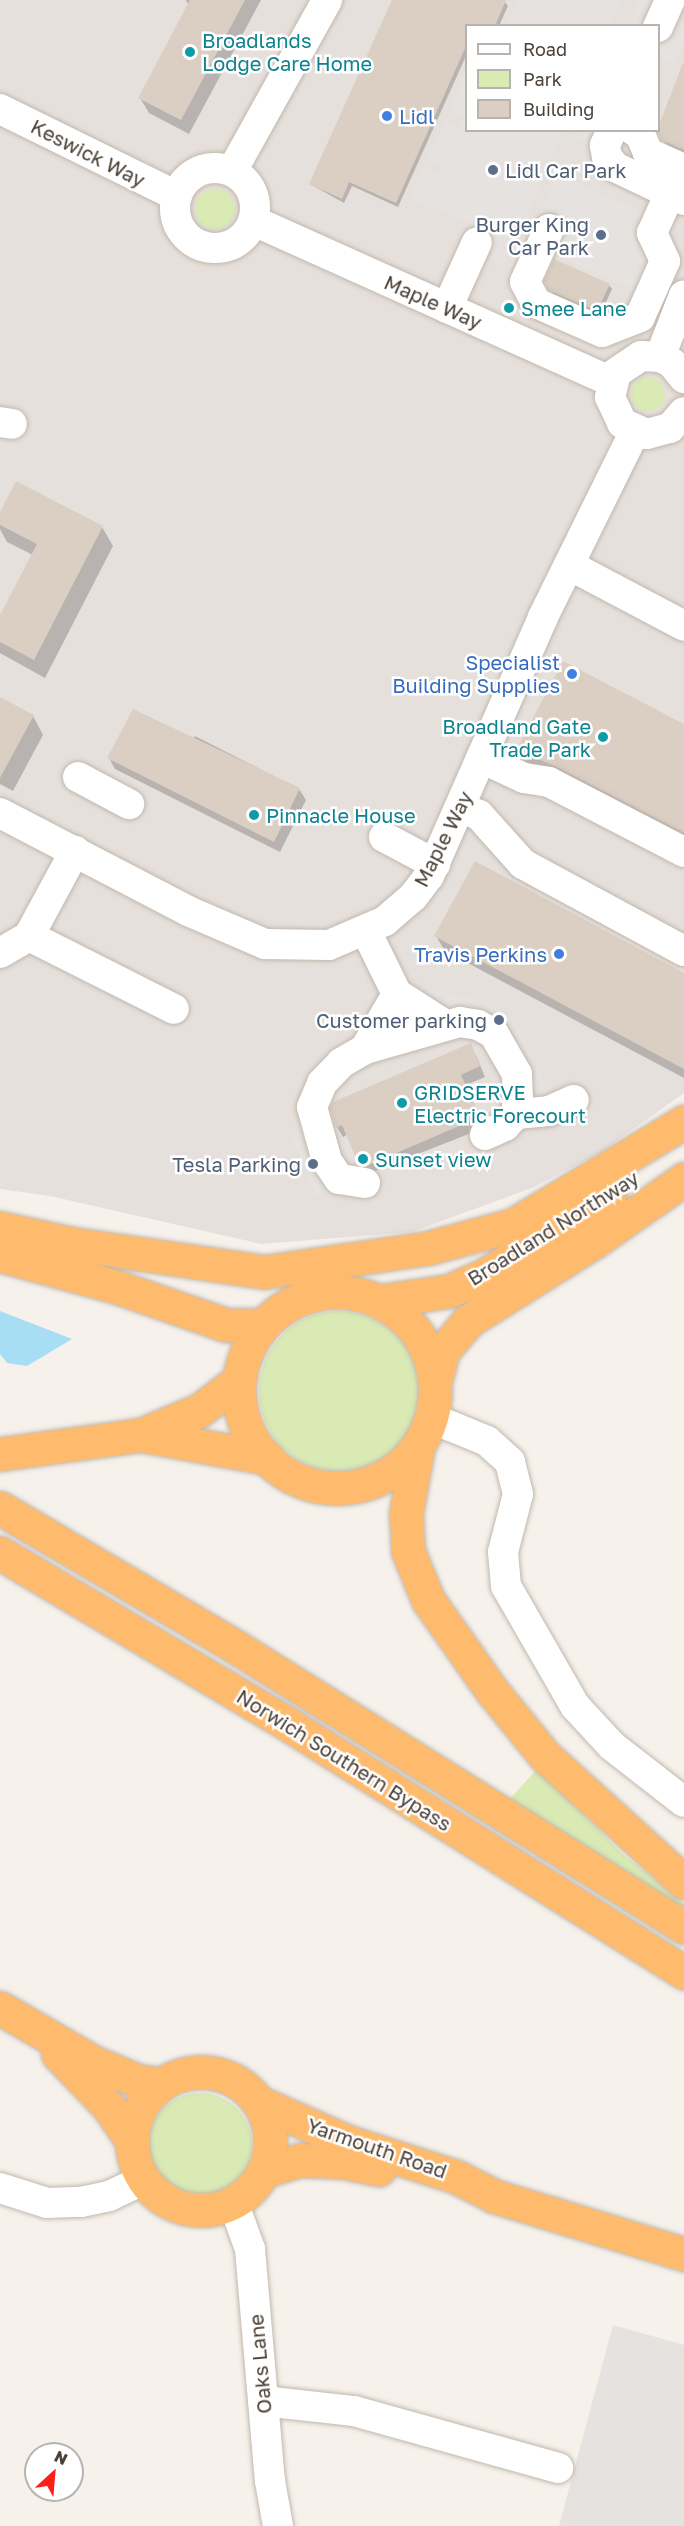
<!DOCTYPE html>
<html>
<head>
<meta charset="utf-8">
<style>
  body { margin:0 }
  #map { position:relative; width:684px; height:2526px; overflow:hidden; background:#f6f1eb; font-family:"Golos Text",sans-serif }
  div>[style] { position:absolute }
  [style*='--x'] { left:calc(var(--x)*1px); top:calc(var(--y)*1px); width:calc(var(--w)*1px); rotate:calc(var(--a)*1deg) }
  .industrial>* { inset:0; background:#e6e0dc }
  .green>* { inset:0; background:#d9eab4 }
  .round { border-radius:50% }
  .parking>* { inset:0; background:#e5e2df }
  .water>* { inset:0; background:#a7def3 }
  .shadow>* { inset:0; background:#0003 }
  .building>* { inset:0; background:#dbcec3 }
  .roads { filter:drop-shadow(0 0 2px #c2b8ad) drop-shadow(0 0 2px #c2b8ad) }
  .minor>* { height:30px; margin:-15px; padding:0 15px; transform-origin:15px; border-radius:15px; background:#fff }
  .minor>.ring { margin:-15px; padding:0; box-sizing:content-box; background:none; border:30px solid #fff; border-radius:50% }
  .highway>* { height:33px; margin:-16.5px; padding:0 16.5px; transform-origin:16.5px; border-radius:16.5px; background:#ffbb6d }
  .highway>.ring { margin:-16.5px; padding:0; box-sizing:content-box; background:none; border:33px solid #ffbb6d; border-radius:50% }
  .dots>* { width:16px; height:16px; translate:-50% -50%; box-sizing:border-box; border:3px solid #fff; border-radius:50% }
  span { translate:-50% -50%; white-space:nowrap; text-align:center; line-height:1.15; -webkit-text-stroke:5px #fff; paint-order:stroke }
  .culture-label { font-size:20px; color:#0d838f }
  .left { translate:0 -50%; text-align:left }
  .right { translate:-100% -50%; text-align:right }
  .shop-label { font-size:20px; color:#366cbe }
  .street-label { font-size:20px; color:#4b4138 }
  .service-label { font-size:20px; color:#4e5e75 }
  .legend { position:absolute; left:465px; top:24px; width:195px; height:108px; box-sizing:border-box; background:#fff; border:2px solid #b7b3af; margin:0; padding:8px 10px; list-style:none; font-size:18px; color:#4b4138 }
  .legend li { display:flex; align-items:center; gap:12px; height:30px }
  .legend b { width:30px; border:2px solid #b7b3af }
  .north { position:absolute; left:24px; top:2442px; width:60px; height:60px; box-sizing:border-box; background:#fff; border:2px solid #b7b3af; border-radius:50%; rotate:26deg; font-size:16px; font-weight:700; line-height:24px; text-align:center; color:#4b4138 }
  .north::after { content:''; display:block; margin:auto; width:21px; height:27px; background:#fe1e1a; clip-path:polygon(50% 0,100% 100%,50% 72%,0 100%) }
</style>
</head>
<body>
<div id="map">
  <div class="industrial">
    <i style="clip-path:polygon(evenodd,0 0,684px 0,684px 1093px,601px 1152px,532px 1188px,412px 1232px,261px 1244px,50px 1196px,0 1189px,0 0,466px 26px,658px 26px,658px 130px,466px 130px,466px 26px)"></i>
  </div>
  <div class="green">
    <i class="round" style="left:195px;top:189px;width:40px;height:40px"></i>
    <i class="round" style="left:631px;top:377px;width:34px;height:34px"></i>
    <i class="round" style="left:259px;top:1311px;width:160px;height:160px"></i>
    <i style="clip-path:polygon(537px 1769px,623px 1854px,684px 1903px,684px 1914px,508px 1801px)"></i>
    <i class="round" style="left:148px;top:2093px;width:104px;height:104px"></i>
  </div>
  <div class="parking">
    <i style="clip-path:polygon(518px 0,622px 0,611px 25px,506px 25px)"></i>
    <i style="clip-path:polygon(639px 0,684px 0,684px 42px,674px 64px,659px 58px,658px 26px,628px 26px)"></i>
    <i style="clip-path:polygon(466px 72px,466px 130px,564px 131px,504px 266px,486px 258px,496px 236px,409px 198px,423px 167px,438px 173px,441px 166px,427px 160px,445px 121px,460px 128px,464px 119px,449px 112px)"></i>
    <i style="clip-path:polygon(581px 131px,604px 131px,596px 147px,578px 139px)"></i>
    <i style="clip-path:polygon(557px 174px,676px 227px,646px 295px,526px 243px)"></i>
    <i style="clip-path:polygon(427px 988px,488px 1002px,514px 1022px,526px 1042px,511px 1049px,467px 1013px,424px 1004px)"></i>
    <i style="clip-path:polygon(529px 1051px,553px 1101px,538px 1108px,514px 1058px)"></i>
    <i style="clip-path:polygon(309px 1131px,333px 1191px,316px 1197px,292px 1137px)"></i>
    <i style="clip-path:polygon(613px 2325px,684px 2345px,684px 2526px,559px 2526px)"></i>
  </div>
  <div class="water">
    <i style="clip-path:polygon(0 1311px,72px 1339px,27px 1366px,7px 1363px,0 1354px)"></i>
  </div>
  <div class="shadow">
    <i style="clip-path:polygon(186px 0,261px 0,189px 134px,149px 113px,140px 98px,189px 6px)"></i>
    <i style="clip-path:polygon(394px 0,503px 0,508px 6px,499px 26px,466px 26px,466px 56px,398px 207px,352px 186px,344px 203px,310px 184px)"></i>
    <i style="clip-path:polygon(684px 65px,684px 160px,672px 155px,663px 139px)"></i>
    <i style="clip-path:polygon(546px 281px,609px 285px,612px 289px,600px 315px,553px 294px)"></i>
    <i style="clip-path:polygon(0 515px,102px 527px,113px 546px,45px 678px,0 653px,0 618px,33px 555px,7px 542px,0 529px)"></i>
    <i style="clip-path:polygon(0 699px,33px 716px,43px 735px,13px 791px,0 784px)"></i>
    <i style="clip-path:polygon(684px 726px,684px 845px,529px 769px,518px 750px)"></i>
    <i style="clip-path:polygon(195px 736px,299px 789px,306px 800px,280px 852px,115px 769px,109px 758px,192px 741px)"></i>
    <i style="clip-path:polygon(436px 936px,684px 974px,684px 1078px,445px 951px)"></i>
    <i style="clip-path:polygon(476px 1055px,485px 1077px,466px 1085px,484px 1128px,367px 1174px,348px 1134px,343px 1137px,337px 1127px)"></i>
  </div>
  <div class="building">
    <i style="clip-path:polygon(190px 0,245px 0,181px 120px,138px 98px)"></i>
    <i style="clip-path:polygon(392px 0,506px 0,495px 26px,466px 26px,466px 46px,396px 203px,349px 182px,342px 199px,309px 184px)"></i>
    <i style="clip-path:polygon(683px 63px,684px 63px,684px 150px,661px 140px,657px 130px)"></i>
    <i style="clip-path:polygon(554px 259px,610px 284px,597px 311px,548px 290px,544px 281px)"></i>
    <i style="clip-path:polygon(16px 481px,103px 526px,34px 660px,0 642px,0 615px,37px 544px,0 525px,0 512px)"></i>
    <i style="clip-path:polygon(563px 661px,684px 724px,684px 833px,557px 767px,516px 750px)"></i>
    <i style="clip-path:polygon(0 697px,34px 715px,0 778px)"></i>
    <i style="clip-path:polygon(133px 709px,300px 788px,274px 842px,107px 758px)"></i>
    <i style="clip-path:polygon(475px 861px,684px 973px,684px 1069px,434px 936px)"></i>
    <i style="clip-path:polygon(471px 1043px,480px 1066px,461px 1075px,480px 1117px,366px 1166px,359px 1165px,342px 1125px,336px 1128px,330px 1108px,333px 1102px)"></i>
  </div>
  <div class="roads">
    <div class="minor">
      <i style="--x:658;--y:27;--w:30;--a:-66"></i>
      <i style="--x:0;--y:109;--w:197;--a:26.2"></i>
      <i style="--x:612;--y:130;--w:17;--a:115"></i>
      <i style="--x:605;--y:145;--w:12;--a:81"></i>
      <i style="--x:607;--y:157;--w:13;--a:51"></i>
      <i style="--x:615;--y:167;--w:76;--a:25.6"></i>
      <i style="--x:633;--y:130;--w:8;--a:30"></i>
      <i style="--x:640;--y:134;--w:21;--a:67"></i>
      <i style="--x:648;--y:153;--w:39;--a:24"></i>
      <i class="ring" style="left:175px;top:168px;width:50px;height:50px"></i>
      <i style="--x:232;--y:171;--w:196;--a:-60.9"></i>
      <i style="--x:254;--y:221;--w:393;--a:24.2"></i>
      <i style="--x:549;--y:229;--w:58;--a:114.4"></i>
      <i style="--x:525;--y:282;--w:24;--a:62"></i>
      <i style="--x:536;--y:303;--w:72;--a:23.7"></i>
      <i style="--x:602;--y:332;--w:41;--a:-21.5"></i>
      <i style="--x:640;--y:317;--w:61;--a:-65.9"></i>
      <i style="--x:665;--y:261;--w:31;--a:-115"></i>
      <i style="--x:652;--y:233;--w:44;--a:-65.8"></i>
      <i style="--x:447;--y:308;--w:72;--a:-65.6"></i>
      <i style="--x:660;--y:357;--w:66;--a:-68.8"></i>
      <i style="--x:684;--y:378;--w:19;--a:-129"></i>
      <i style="--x:672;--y:363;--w:13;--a:-153"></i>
      <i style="--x:660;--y:357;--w:19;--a:-177"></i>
      <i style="--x:641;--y:356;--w:30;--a:146"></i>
      <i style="--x:616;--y:373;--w:25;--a:104"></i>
      <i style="--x:610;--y:397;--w:29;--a:65"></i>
      <i style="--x:622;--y:423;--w:27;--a:24"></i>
      <i style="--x:647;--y:434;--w:24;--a:-15"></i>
      <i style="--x:670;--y:428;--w:21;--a:-49"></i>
      <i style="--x:0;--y:422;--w:12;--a:9"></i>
      <i style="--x:569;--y:565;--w:130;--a:27.9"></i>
      <i style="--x:481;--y:758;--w:47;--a:24.9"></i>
      <i style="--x:524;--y:778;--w:25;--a:9"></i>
      <i style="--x:549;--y:782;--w:152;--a:27.4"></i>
      <i style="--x:78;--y:777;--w:58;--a:27.9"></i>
      <i style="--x:461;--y:808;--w:19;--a:21"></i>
      <i style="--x:479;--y:815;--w:66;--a:48.1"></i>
      <i style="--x:523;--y:864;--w:183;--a:28.4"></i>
      <i style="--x:0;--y:813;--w:212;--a:27.5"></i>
      <i style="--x:188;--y:911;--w:84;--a:23.2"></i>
      <i style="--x:265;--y:944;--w:64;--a:0.9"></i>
      <i style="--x:329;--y:945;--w:61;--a:-23.2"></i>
      <i style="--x:385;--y:921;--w:37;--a:-41"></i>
      <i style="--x:413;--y:897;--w:26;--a:-53"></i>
      <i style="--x:429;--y:876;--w:283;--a:-66.2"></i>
      <i style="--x:543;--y:617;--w:208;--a:-63.7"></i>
      <i style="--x:384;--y:837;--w:58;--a:27.9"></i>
      <i style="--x:366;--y:931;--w:70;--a:63.8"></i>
      <i style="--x:397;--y:994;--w:56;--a:32.6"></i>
      <i style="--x:29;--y:936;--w:162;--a:26.7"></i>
      <i style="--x:0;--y:953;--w:34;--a:-30"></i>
      <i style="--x:29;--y:936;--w:97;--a:-61.6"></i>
      <i style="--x:365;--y:1049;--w:64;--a:-59.8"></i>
      <i style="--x:516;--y:1114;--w:33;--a:-5"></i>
      <i style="--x:549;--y:1111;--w:27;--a:-24"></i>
      <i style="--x:365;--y:1183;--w:26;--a:-171"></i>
      <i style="--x:339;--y:1179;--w:22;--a:-124"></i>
      <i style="--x:327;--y:1161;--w:56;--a:-105.5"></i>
      <i style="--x:312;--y:1107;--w:26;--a:-67"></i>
      <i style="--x:322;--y:1083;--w:28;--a:-46"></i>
      <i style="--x:341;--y:1063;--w:28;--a:-30"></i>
      <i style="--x:365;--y:1049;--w:99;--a:-15.9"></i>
      <i style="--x:460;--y:1022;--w:18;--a:9"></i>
      <i style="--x:478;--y:1025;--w:18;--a:29"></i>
      <i style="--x:494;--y:1034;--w:46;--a:60.1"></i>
      <i style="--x:517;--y:1074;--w:23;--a:88"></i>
      <i style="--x:518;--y:1097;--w:17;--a:97"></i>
      <i style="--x:516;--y:1114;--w:16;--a:133"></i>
      <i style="--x:505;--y:1126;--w:22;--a:156"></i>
      <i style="--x:431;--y:1418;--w:61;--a:22.3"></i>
      <i style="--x:487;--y:1441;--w:31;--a:42"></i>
      <i style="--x:510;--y:1462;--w:33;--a:76"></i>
      <i style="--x:518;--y:1494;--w:60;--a:104.5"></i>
      <i style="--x:503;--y:1552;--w:34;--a:85"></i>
      <i style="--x:506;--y:1586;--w:138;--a:60.1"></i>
      <i style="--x:575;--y:1706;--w:54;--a:47.2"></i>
      <i style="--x:612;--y:1746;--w:91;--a:37.9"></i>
      <i style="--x:0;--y:2188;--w:49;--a:17.7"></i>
      <i style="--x:47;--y:2203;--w:34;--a:-2"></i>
      <i style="--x:81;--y:2202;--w:29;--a:-12"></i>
      <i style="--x:109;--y:2196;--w:38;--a:-25"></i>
      <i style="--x:234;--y:2205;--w:47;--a:70"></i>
      <i style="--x:250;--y:2249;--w:233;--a:85.1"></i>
      <i style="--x:270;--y:2481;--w:46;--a:79.9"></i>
      <i style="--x:263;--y:2401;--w:92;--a:6.3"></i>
      <i style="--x:354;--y:2411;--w:212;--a:15.6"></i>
    </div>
    <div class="highway">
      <i style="--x:0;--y:1228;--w:75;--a:12.4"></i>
      <i style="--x:73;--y:1244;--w:193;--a:8.3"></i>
      <i style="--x:264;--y:1272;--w:166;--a:-8.3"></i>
      <i style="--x:428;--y:1248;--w:88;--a:-15.1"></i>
      <i style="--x:513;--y:1225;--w:200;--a:-31.1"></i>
      <i style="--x:0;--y:1255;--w:121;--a:15.3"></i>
      <i style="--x:117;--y:1287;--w:115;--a:19.2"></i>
      <i style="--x:226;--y:1325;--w:37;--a:0"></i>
      <i class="ring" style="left:239px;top:1292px;width:163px;height:163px"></i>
      <i style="--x:380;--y:1301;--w:70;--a:-8.2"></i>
      <i style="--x:449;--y:1291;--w:39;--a:-24"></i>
      <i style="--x:485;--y:1275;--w:149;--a:-33.3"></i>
      <i style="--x:435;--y:1382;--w:32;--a:-76"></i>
      <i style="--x:443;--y:1351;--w:39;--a:-50"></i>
      <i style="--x:468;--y:1321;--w:154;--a:-32.2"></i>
      <i style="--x:598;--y:1239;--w:105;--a:-34.9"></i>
      <i style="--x:141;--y:1435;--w:129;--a:10.3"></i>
      <i style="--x:417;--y:1452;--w:62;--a:100.2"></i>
      <i style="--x:406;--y:1513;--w:38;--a:87"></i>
      <i style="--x:408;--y:1551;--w:53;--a:67.8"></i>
      <i style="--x:428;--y:1600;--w:111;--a:54.9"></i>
      <i style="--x:492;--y:1691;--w:84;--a:50.8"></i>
      <i style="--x:545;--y:1756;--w:188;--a:42.2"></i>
      <i style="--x:0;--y:1454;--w:142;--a:-7.7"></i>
      <i style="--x:141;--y:1435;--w:64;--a:-23"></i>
      <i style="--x:200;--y:1410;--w:49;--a:-37.6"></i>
      <i style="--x:0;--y:1508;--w:274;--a:30.5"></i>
      <i style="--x:236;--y:1647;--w:528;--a:32.01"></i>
      <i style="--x:0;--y:1553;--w:339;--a:30.7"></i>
      <i style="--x:291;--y:1726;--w:464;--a:32.1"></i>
      <i style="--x:0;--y:2008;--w:110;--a:30.1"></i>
      <i style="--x:95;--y:2063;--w:47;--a:22.7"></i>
      <i style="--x:138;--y:2081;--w:21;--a:8"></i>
      <i style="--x:58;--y:2054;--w:74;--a:46.1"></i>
      <i style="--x:109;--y:2107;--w:40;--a:56"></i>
      <i class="ring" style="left:132px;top:2072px;width:105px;height:105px"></i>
      <i style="--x:258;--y:2102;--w:98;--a:24"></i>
      <i style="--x:348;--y:2142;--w:114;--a:17.8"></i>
      <i style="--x:457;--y:2177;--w:42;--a:27.2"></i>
      <i style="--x:494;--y:2196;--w:199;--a:17"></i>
      <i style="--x:264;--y:2171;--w:37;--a:-17"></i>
      <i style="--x:299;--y:2160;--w:46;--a:2.5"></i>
      <i style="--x:345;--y:2162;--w:35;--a:12"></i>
    </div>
  </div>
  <div class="dots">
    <i style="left:190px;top:52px;background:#0f9aa8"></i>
    <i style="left:387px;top:116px;background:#3f7fe0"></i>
    <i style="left:493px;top:170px;background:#5c6f8a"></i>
    <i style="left:601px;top:235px;background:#5c6f8a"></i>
    <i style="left:509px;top:308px;background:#0f9aa8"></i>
    <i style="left:572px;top:674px;background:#3f7fe0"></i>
    <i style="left:603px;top:737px;background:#0f9aa8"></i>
    <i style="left:254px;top:815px;background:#0f9aa8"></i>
    <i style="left:559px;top:954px;background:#3f7fe0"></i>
    <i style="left:499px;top:1020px;background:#5c6f8a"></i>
    <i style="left:402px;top:1103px;background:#0f9aa8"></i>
    <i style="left:363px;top:1159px;background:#0f9aa8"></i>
    <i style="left:313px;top:1164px;background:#5c6f8a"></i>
  </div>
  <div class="culture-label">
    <span class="left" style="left:202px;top:52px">Broadlands<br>Lodge Care Home</span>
    <span class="left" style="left:521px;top:308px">Smee Lane</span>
    <span class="right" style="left:591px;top:738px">Broadland Gate<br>Trade Park</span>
    <span class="left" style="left:266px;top:815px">Pinnacle House</span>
    <span class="left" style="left:414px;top:1104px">GRIDSERVE<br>Electric Forecourt</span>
    <span class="left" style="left:375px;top:1159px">Sunset view</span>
  </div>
  <div class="shop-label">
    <span class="left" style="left:399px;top:116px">Lidl</span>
    <span class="right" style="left:560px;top:674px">Specialist<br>Building Supplies</span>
    <span class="right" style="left:547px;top:954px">Travis Perkins</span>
  </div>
  <div class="street-label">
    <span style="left:88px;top:153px;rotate:27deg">Keswick Way</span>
    <span style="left:433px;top:302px;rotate:24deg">Maple Way</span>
    <span style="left:443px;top:839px;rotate:-63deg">Maple Way</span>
    <span style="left:553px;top:1228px;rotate:-32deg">Broadland Northway</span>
    <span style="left:344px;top:1760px;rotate:32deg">Norwich Southern Bypass</span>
    <span style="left:377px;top:2148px;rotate:19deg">Yarmouth Road</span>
    <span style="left:260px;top:2364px;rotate:-95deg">Oaks Lane</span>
  </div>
  <div class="service-label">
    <span class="left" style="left:505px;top:170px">Lidl Car Park</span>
    <span class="right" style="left:589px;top:236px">Burger King<br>Car Park</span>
    <span class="right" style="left:487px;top:1020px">Customer parking</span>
    <span class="right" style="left:301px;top:1164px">Tesla Parking</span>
  </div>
  <ul class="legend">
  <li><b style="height:8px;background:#fff"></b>Road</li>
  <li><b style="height:16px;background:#d9eab4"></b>Park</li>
  <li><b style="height:16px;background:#dbcec3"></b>Building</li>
  </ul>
  <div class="north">N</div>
</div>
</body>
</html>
